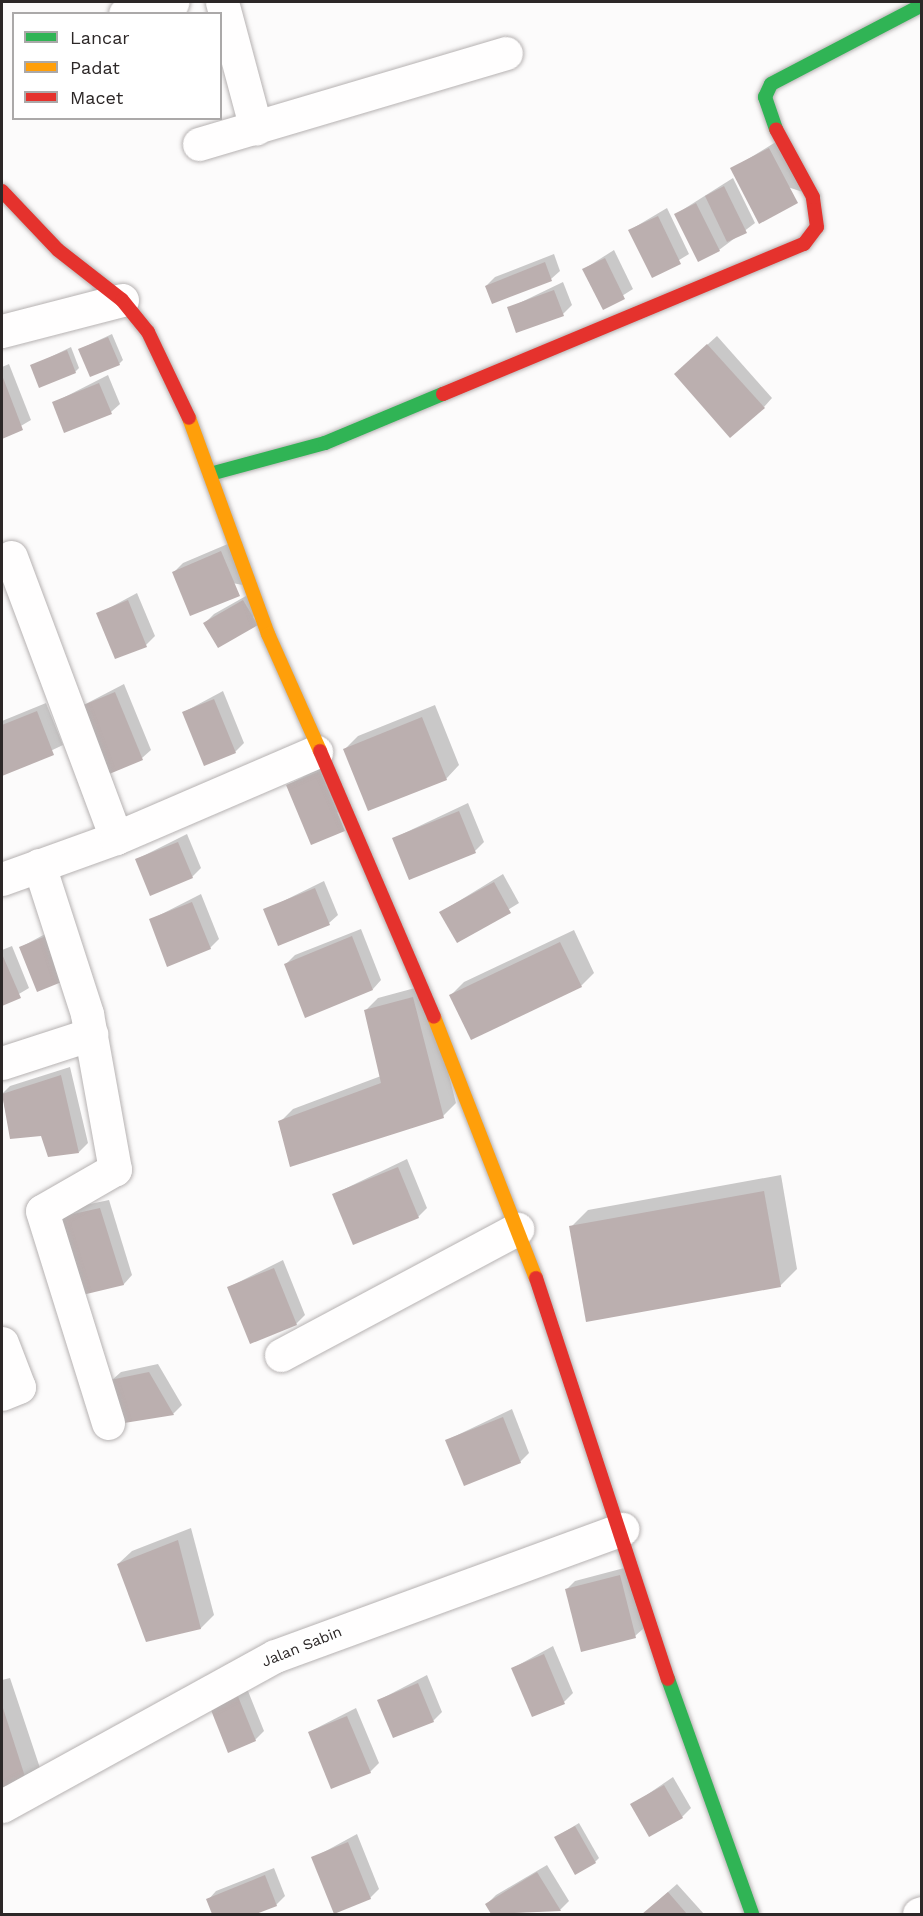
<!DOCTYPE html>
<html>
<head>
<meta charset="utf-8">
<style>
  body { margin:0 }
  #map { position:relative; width:923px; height:1916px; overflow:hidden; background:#fcfbfb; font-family:"Work Sans",sans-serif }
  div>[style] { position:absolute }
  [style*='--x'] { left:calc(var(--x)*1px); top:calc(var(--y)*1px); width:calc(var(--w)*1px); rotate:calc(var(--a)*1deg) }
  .shadow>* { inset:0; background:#0003 }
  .building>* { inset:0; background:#bbafaf }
  .roads { filter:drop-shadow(0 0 2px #b6b2b2) drop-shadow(0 0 2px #b6b2b2) }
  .street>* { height:33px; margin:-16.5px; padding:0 16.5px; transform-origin:16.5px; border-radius:16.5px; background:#fffefe }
  .fast>* { height:14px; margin:-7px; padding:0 7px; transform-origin:7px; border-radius:7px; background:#30b455 }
  .slow>* { height:14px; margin:-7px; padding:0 7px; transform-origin:7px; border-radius:7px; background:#ff9f0a }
  .jam>* { height:14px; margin:-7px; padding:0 7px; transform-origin:7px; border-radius:7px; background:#e5322d }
  span { translate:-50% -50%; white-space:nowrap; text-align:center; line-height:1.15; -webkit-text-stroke:6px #fff; paint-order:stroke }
  .street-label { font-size:15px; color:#2c2727 }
  .frame { position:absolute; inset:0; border:3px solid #2c2727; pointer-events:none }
  .legend { position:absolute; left:12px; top:12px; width:210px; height:108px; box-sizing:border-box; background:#fff; border:2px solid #aba9a9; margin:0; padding:8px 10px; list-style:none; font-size:18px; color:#2c2727 }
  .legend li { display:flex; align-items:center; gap:12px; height:30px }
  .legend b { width:30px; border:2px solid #aba9a9 }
</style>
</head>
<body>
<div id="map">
  <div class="shadow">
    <i style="clip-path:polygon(779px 140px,806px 193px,732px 169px)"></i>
    <i style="clip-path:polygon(733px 178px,755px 223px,719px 250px,676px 214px)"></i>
    <i style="clip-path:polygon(667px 208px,689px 254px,653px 276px,630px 230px)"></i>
    <i style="clip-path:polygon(614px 250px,633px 289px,603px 308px,584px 269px)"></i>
    <i style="clip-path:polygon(554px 254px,560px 271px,551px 279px,493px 302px,486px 286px,495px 277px)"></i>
    <i style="clip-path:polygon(563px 282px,572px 305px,563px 314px,509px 308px)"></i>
    <i style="clip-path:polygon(112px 334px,123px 360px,119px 364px,80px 349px)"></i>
    <i style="clip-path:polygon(717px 336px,772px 398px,764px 407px,685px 365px)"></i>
    <i style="clip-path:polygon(71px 347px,79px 368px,75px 372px,32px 366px)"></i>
    <i style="clip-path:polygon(9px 364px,31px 420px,2px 437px,2px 367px)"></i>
    <i style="clip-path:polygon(108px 375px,120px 404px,111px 412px,53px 403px)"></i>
    <i style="clip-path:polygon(230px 543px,248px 586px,174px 572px,183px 563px)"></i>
    <i style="clip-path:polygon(253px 592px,266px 615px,205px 623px,214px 614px)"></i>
    <i style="clip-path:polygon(137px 593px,155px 636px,146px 645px,98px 614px)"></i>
    <i style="clip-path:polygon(124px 684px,151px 750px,142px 758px,76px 709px)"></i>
    <i style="clip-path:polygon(223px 691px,244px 743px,235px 752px,184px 712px)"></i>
    <i style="clip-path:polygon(46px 703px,63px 745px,2px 774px,2px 721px)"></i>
    <i style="clip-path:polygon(435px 705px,459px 765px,446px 779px,345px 749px,358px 736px)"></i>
    <i style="clip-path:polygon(329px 763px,353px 821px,288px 785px)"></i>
    <i style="clip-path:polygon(468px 803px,484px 842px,475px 851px,394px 838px)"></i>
    <i style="clip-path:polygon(187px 834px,201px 868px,192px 877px,137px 859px)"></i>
    <i style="clip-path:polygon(503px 874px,519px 903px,457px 941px,441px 912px)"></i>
    <i style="clip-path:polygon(324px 881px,338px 915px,329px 923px,265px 910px)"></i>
    <i style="clip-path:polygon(201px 894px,219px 939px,210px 948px,150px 920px)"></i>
    <i style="clip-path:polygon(60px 926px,68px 977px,21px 947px)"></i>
    <i style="clip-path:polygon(361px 929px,381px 980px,373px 989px,286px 964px,295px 955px)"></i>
    <i style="clip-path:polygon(574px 930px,594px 973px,581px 986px,451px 995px,464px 982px)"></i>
    <i style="clip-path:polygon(12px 946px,29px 988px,2px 1004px,2px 950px)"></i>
    <i style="clip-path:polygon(426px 985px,456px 1103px,443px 1116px,280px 1122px,293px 1109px,381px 1076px,365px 1011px,378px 998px)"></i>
    <i style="clip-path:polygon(70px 1067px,88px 1143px,79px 1152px,42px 1135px,11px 1137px,2px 1094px,10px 1086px)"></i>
    <i style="clip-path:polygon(407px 1159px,427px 1208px,418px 1217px,334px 1194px)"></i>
    <i style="clip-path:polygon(781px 1175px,797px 1269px,780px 1286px,571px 1227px,588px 1210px)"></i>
    <i style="clip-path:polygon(109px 1200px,132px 1275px,124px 1284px,76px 1295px,66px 1209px)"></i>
    <i style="clip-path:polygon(283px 1260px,305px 1315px,296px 1324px,229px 1287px)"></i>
    <i style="clip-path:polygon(158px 1364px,182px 1405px,173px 1414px,112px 1380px,121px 1372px)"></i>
    <i style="clip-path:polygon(512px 1409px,529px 1453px,520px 1462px,447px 1440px)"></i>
    <i style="clip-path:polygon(191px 1528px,214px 1615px,201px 1628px,147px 1640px,118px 1564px,132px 1551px)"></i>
    <i style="clip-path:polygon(628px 1567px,644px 1628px,635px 1636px,566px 1590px,575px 1581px)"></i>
    <i style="clip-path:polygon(553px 1646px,573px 1693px,564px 1702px,513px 1668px)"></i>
    <i style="clip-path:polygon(427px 1675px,442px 1712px,433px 1721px,379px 1700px)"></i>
    <i style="clip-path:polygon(10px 1678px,41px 1771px,2px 1793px,2px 1680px)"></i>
    <i style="clip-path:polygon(244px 1681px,264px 1731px,255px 1740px,209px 1700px)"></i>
    <i style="clip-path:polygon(356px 1708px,379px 1763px,370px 1772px,309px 1732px)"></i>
    <i style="clip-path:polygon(673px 1777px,691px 1808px,682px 1817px,632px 1805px)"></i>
    <i style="clip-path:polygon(579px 1823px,599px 1858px,595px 1862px,556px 1837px)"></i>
    <i style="clip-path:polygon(357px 1834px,379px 1889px,370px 1898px,313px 1858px)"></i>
    <i style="clip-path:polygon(547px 1865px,569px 1901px,560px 1910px,493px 1914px,487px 1904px,496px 1895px)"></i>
    <i style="clip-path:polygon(274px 1868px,285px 1896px,276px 1905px,252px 1914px,213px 1914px,208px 1900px,216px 1891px)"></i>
    <i style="clip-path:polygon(677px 1884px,704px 1914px,643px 1914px)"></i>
  </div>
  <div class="building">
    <i style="clip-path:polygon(769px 148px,798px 203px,759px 224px,730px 168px)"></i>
    <i style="clip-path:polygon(724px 186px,747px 233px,727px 242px,705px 196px)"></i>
    <i style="clip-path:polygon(696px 203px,720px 251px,698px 262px,674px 214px)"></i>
    <i style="clip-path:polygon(658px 216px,681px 264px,652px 278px,628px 230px)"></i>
    <i style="clip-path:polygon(605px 258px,625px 299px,603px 310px,582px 269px)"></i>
    <i style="clip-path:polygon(545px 262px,552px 281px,492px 304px,485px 286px)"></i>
    <i style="clip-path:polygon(554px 290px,564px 316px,516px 333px,507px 307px)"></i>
    <i style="clip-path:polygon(108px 337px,120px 365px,90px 377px,78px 349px)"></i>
    <i style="clip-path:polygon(707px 344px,765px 408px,730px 438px,674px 374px)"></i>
    <i style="clip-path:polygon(67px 350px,76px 373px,39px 388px,30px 365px)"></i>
    <i style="clip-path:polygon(2px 375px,23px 430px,2px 439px)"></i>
    <i style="clip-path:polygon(99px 383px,112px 414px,64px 433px,52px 402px)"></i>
    <i style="clip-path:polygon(221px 551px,240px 596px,190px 616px,172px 572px)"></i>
    <i style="clip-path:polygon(128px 600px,147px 647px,115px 659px,96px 613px)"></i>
    <i style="clip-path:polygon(243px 600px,258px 625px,218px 648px,203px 623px)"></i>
    <i style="clip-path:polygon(115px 692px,143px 760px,102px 777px,74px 709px)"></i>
    <i style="clip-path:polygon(214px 699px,236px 753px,204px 766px,182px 712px)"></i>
    <i style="clip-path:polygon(37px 711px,54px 755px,2px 776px,2px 725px)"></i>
    <i style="clip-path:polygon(422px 717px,447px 780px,368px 811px,343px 749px)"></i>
    <i style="clip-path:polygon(320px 771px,345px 831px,311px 845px,286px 785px)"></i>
    <i style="clip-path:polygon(459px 811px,476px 853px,409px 880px,392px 838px)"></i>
    <i style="clip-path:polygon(178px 842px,193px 878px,150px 896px,135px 859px)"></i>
    <i style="clip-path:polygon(494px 882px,511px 913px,457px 943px,439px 912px)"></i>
    <i style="clip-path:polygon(315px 888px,330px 925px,278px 946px,263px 909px)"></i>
    <i style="clip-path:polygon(192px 902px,211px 949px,167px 967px,149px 919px)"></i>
    <i style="clip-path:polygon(51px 934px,69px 979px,37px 992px,19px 947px)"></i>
    <i style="clip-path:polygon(352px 936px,373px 990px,305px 1018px,284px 964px)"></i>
    <i style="clip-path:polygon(560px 942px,582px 987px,471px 1040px,449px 995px)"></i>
    <i style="clip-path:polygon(2px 954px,21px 998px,2px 1006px)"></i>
    <i style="clip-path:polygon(413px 997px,444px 1118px,290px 1167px,278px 1121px,381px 1083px,364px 1010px)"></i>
    <i style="clip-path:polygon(61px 1075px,79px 1153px,48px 1157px,41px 1136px,10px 1139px,2px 1094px)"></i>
    <i style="clip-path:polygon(398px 1167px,419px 1218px,353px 1245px,332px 1194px)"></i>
    <i style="clip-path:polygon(764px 1191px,781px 1287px,586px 1322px,569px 1226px)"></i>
    <i style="clip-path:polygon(100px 1208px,124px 1285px,74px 1297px,55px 1218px)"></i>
    <i style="clip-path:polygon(274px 1268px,297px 1325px,250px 1344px,227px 1287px)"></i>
    <i style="clip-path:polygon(149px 1372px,174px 1415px,118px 1424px,110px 1380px)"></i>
    <i style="clip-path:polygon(503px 1417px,521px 1463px,464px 1486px,445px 1440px)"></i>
    <i style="clip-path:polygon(178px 1540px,201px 1629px,146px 1642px,117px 1564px)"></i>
    <i style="clip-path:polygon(620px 1575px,636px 1638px,581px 1652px,565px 1589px)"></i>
    <i style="clip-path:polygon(544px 1654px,565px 1704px,532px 1717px,511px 1668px)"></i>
    <i style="clip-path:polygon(418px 1683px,434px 1722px,393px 1738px,377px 1700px)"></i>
    <i style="clip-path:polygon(235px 1689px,256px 1741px,228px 1753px,207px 1700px)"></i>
    <i style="clip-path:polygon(2px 1705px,28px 1786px,2px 1795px)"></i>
    <i style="clip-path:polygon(347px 1716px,371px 1773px,331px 1789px,308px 1732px)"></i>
    <i style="clip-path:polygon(664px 1785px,683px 1818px,649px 1837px,630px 1804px)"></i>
    <i style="clip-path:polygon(575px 1826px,596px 1863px,575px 1875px,554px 1837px)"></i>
    <i style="clip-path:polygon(348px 1842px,371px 1899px,334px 1914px,311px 1857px)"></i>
    <i style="clip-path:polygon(537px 1872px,561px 1911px,491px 1914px,485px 1904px)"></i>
    <i style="clip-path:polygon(265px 1875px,277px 1906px,256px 1914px,212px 1914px,206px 1899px)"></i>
    <i style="clip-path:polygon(668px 1892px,687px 1914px,642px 1914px)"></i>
  </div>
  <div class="roads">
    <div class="street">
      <i style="--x:222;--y:2;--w:131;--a:75"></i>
      <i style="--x:125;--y:14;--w:49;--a:-14.3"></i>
      <i style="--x:199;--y:144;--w:320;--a:-16.5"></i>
      <i style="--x:2;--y:331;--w:124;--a:-14.5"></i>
      <i style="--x:11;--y:557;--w:300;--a:69.5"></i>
      <i style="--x:39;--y:865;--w:157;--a:72.1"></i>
      <i style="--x:87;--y:1014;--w:158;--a:79.8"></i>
      <i style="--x:115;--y:1169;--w:84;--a:150.1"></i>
      <i style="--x:42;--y:1211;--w:222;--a:72.7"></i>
      <i style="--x:2;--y:879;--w:121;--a:-19.8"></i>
      <i style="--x:116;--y:838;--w:218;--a:-23.3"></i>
      <i style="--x:2;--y:1063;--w:94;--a:-18"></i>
      <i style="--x:2;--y:1343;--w:47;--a:68.9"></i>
      <i style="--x:19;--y:1387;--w:18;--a:158"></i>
      <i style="--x:281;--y:1355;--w:268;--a:-28.1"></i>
      <i style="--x:2;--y:1806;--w:311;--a:-28.8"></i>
      <i style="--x:275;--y:1656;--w:370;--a:-20.1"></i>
      <i style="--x:919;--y:1914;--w:3;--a:-18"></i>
    </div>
    <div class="fast">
      <i style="--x:776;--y:129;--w:34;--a:-109"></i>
      <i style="--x:765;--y:97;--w:14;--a:-65"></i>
      <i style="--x:771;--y:84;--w:170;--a:-27.6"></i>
      <i style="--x:210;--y:474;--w:119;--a:-15.1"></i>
      <i style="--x:325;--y:443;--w:128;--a:-22.6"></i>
      <i style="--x:668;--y:1679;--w:250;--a:70.3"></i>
    </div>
    <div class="slow">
      <i style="--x:189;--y:418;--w:230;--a:69.9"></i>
      <i style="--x:268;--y:634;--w:128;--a:66"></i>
      <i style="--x:434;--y:1017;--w:280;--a:68.7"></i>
    </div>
    <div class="jam">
      <i style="--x:2;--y:191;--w:81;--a:46.5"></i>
      <i style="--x:58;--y:250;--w:81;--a:38"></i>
      <i style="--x:122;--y:300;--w:41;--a:50.9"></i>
      <i style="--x:148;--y:332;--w:95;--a:64.5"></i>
      <i style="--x:443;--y:394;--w:391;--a:-22.6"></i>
      <i style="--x:804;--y:244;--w:21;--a:-53"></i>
      <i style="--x:817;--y:227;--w:30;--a:-98"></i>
      <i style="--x:813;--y:197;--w:77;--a:-118.6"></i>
      <i style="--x:320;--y:751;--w:289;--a:66.8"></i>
      <i style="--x:536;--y:1278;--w:422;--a:71.8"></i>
    </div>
  </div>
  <div class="street-label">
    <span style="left:302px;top:1647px;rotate:-22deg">Jalan Sabin</span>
  </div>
  <div class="frame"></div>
  <ul class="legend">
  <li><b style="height:8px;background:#30b455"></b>Lancar</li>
  <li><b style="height:8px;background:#ff9f0a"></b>Padat</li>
  <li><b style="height:8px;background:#e5322d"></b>Macet</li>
  </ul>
</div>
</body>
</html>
